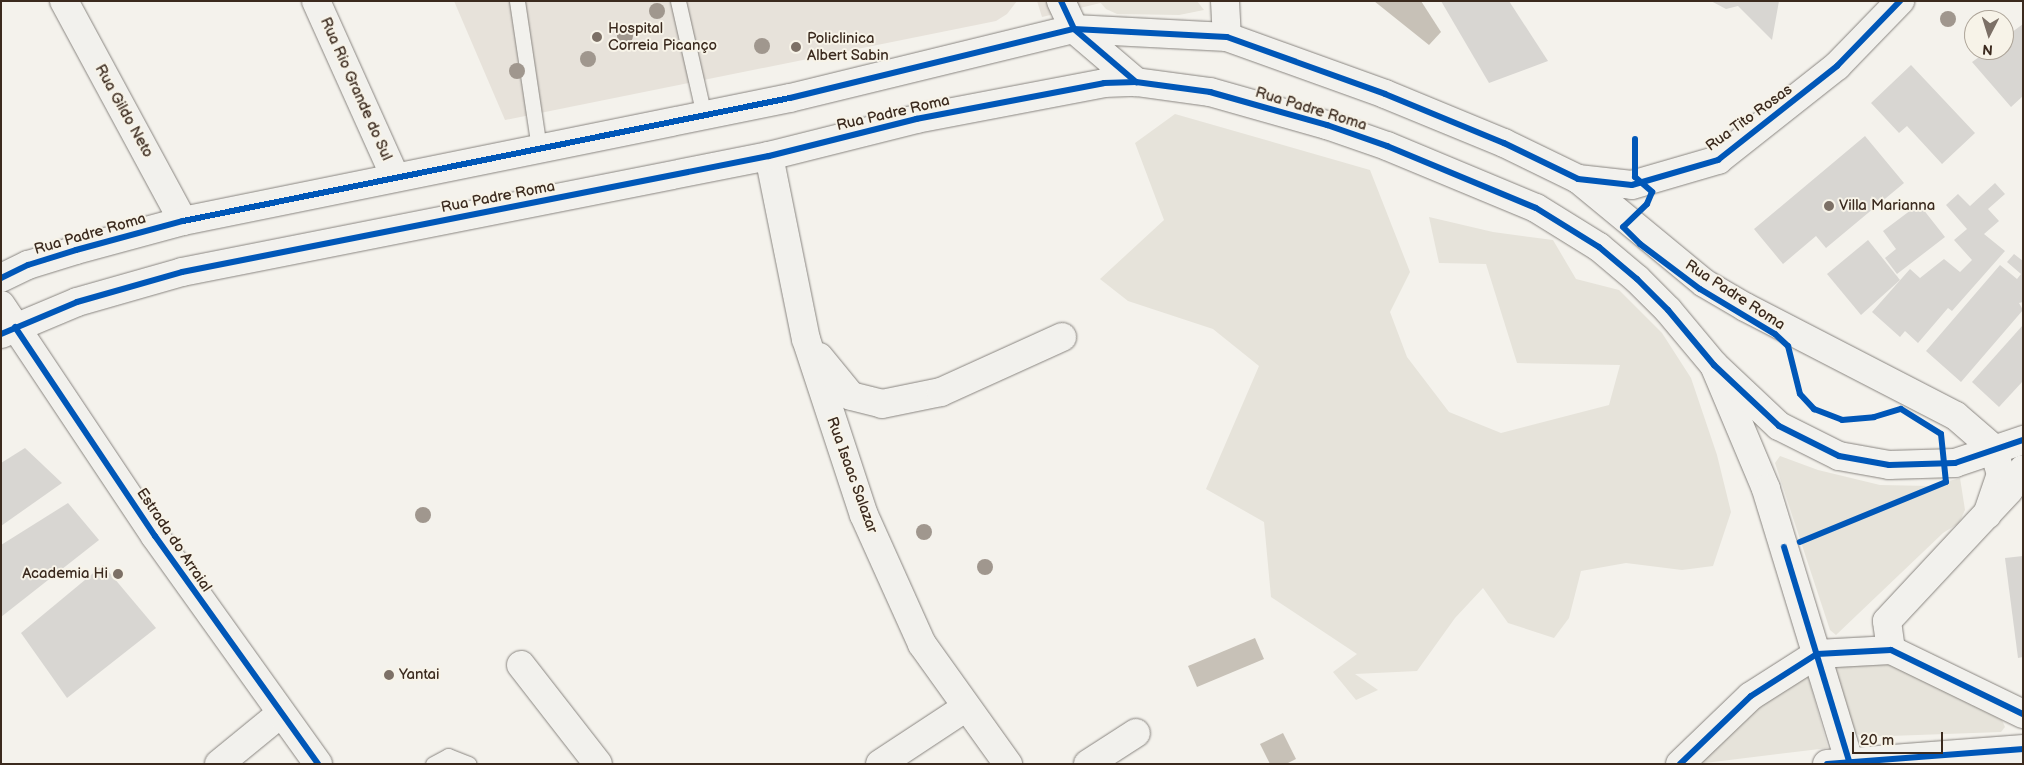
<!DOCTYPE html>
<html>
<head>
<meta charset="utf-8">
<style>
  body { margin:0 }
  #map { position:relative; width:2024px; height:765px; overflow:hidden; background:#f4f2ec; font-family:"Balsamiq Sans",sans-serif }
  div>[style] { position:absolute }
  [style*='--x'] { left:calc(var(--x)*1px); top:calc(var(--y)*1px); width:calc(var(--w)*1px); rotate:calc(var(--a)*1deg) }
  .built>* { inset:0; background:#e7e2da }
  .green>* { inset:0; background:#e6e3da }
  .water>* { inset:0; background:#c7c1b7 }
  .building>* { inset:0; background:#d8d6d2 }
  .roads { filter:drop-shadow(0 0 1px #898580) drop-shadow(0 0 1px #898580) }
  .lane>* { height:15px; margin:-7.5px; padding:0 7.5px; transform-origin:7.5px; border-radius:7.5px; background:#f2f1ed }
  .street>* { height:28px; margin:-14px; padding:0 14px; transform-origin:14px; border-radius:14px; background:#f2f1ed }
  .secondary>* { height:28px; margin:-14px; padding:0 14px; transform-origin:14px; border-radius:14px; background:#f2f1ed }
  .primary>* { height:28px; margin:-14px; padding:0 14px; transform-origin:14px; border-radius:14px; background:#f2f1ed }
  .cycleway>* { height:6px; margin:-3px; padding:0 3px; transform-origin:3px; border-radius:3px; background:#0057b8 }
  .trees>* { width:16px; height:16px; margin:-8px; border-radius:50%; background:#a0978e }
  .dots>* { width:14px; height:14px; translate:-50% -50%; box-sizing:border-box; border:2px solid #f7f3e8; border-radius:50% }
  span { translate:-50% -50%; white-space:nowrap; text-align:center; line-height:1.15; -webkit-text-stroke:4px #f7f3e8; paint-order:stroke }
  .poi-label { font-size:15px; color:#3b2a1e }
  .left { translate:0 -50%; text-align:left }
  .right { translate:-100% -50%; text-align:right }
  .street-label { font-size:15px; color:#3b2a1e }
  .frame { position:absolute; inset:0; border:2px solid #3b2a1e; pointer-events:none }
  .north { position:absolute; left:1964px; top:10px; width:50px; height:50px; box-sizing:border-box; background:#f7f3e8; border:1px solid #aca397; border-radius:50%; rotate:185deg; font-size:14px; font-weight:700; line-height:20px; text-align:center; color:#3b2a1e }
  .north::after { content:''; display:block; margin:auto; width:18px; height:22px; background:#7c7066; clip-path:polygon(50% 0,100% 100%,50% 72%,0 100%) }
  .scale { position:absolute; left:1852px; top:732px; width:91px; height:22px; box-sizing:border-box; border:2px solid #3b2a1e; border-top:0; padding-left:6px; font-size:15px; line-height:18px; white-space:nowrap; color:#3b2a1e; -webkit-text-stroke:4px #f7f3e8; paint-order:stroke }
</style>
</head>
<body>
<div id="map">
  <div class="built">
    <i style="clip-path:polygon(454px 1px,1017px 1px,1007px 14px,996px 21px,505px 120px)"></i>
    <i style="clip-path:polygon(1037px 1px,1109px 1px,1042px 17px)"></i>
  </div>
  <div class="green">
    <i style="clip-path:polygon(1099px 1px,1197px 1px,1204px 10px,1179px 15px,1117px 14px,1106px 9px)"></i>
    <i style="clip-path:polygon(1175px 114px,1370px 170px,1410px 272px,1390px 312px,1407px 357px,1449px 412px,1501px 433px,1609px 405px,1620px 365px,1517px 363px,1486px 264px,1439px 263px,1429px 217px,1493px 232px,1553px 240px,1576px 279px,1619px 290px,1662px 333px,1691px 378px,1717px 455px,1731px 512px,1713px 566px,1682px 570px,1626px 563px,1581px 571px,1569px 618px,1554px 638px,1508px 623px,1483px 588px,1455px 618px,1417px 671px,1355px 674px,1378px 690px,1356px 700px,1333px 672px,1357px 654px,1271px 597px,1264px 522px,1206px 489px,1259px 366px,1213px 329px,1128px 301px,1100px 279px,1164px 220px,1135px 143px)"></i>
    <i style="clip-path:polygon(1780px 456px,1818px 470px,1880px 485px,1931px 486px,1960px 478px,1965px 510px,1959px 523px,1943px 533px,1836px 635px,1830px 630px,1793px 518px,1775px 463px)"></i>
    <i style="clip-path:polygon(1828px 660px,1888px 662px,2002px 720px,2005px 727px,2001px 732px,1862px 737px,1856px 733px)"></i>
    <i style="clip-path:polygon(1807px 672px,1828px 748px,1697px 764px,1747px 717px)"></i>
  </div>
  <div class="water">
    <i style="clip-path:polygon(1374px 1px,1421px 1px,1441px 32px,1429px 45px)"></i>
    <i style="clip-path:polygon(1255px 638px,1264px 659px,1197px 687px,1188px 666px)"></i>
    <i style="clip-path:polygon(1283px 733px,1296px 759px,1286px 764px,1270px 764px,1260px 744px)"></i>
  </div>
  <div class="building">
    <i style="clip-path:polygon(1441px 1px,1509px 1px,1548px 61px,1489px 83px)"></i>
    <i style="clip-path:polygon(1711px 1px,1779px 1px,1772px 40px,1738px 6px,1726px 9px)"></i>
    <i style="clip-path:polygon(2023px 24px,2023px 96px,2011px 107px,1972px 62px,1989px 50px,2004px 50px,2004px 38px)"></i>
    <i style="clip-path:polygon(1911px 65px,1975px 133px,1942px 164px,1907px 126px,1899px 133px,1871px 103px)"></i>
    <i style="clip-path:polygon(1865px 136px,1904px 183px,1826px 248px,1816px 236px,1783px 264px,1754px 229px)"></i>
    <i style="clip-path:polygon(1995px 183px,2005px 194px,1988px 209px,1999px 221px,1984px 234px,2005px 251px,1952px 311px,1948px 308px,1918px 343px,1905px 331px,1900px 337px,1872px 312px,1910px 269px,1920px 278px,1944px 259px,1960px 272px,1972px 260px,1954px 240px,1967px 229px,1946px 205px,1958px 194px,1970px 206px)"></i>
    <i style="clip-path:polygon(1919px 204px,1945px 237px,1897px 274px,1885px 258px,1896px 249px,1883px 231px)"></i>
    <i style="clip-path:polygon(1868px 240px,1900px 280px,1861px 315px,1827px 274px)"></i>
    <i style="clip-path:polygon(2014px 254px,2023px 261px,2023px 302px,2019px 303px,2023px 310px,1961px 382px,1926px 351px,2000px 265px,2017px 279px,2021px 274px,2007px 262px)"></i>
    <i style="clip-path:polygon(2023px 325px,2023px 381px,1999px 407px,1972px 382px)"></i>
    <i style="clip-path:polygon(25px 448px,62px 483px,1px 526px,1px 463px)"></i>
    <i style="clip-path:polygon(68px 503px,99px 540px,1px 617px,1px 545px)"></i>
    <i style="clip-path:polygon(2023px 556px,2023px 657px,2018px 658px,2005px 558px)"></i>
    <i style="clip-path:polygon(103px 565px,156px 628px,67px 698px,21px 633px)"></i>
  </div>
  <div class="roads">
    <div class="lane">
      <i style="--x:517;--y:1;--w:149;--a:81.5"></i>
      <i style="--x:678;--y:1;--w:117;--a:77.2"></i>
      <i style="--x:433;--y:764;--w:17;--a:-28"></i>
      <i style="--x:448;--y:756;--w:22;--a:21"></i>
    </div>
    <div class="street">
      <i style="--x:64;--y:1;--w:250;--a:61.6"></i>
      <i style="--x:316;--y:1;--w:193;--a:65.8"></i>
      <i style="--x:1225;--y:1;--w:36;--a:87"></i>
      <i style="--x:769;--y:156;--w:187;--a:78.6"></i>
      <i style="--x:806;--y:339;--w:185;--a:71.8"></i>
      <i style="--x:864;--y:515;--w:141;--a:65.8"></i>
      <i style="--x:922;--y:644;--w:148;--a:54.4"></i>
      <i style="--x:819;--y:357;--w:50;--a:50.6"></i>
      <i style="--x:851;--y:396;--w:32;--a:14"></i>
      <i style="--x:882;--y:404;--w:60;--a:-11.5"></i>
      <i style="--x:941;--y:392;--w:133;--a:-24.4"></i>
      <i style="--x:521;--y:665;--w:125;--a:52.1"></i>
      <i style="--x:219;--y:764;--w:79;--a:-39.3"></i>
      <i style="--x:880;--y:764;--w:102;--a:-33.4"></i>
      <i style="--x:1088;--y:764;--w:57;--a:-32.9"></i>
    </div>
    <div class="secondary">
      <i style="--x:1061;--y:1;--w:31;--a:65"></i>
      <i style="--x:1074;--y:29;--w:82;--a:40.5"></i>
      <i style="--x:1578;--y:179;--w:163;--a:39.5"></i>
      <i style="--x:1704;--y:283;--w:48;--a:30.3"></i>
      <i style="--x:1745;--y:307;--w:237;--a:27.3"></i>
      <i style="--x:1956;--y:416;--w:49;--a:40.9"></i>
      <i style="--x:1993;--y:448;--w:27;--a:73"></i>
      <i style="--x:2001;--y:474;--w:43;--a:108.9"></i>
      <i style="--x:1;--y:305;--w:278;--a:56.3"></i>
      <i style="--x:155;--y:536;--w:280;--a:54.4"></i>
      <i style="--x:1714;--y:365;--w:134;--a:67.2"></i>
      <i style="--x:1766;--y:489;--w:284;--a:73"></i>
      <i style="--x:1891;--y:650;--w:29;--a:-98"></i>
      <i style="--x:1887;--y:621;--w:179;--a:-47"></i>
      <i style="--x:2009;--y:490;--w:25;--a:-56"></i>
      <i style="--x:1891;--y:650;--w:147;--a:25.9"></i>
      <i style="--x:1680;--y:764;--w:98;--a:-43.8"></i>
      <i style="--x:1751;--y:696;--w:78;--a:-32.5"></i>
      <i style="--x:1817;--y:654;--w:74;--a:-3.1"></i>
      <i style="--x:1827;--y:764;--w:197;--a:-4.4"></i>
    </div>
    <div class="primary">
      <i style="--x:1;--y:278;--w:30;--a:-26"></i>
      <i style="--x:28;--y:265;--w:50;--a:-17.4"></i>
      <i style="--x:76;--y:250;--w:111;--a:-15.2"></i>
      <i style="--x:183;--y:221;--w:619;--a:-11.46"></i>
      <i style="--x:790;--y:98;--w:292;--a:-13.7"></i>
      <i style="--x:1074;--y:29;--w:153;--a:3"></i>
      <i style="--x:1227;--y:37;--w:168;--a:19.8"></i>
      <i style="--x:1385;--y:94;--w:129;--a:22.4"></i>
      <i style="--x:1504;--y:143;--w:82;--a:25.9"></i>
      <i style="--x:1578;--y:179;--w:54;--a:6.3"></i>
      <i style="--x:1632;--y:185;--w:90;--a:-16.2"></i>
      <i style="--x:1718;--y:160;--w:152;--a:-38.3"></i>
      <i style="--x:1837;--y:66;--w:91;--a:-45.9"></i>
      <i style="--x:1;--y:334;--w:82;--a:-22.8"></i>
      <i style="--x:77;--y:302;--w:109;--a:-15.9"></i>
      <i style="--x:182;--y:272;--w:598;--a:-11.18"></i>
      <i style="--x:769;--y:156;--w:152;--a:-14.1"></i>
      <i style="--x:916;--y:119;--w:191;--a:-10.8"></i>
      <i style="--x:1104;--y:83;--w:32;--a:-2"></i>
      <i style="--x:1136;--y:82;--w:75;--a:7.7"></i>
      <i style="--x:1210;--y:92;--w:122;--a:15.8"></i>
      <i style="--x:1327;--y:125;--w:64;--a:19.3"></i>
      <i style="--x:1387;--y:146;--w:161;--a:22.6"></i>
      <i style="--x:1536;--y:208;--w:74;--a:31.8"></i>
      <i style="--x:1599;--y:247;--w:50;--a:40.1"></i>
      <i style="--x:1637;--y:279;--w:44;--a:45"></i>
      <i style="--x:1668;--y:310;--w:72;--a:50.1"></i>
      <i style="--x:1714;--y:365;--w:89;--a:43.2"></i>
      <i style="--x:1779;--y:426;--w:67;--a:26.6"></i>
      <i style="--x:1839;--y:456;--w:51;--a:10.2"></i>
      <i style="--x:1889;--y:465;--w:66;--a:-1.7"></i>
      <i style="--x:1955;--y:463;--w:72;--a:-18.7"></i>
    </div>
  </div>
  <div class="cycleway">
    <i style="--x:1061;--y:1;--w:31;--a:65"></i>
    <i style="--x:1074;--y:29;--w:82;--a:40.5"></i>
    <i style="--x:1635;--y:139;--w:38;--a:90"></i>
    <i style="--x:1635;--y:177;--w:23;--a:41"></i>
    <i style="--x:1652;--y:192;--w:13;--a:113"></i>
    <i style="--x:1647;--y:204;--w:33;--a:136"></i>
    <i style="--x:1623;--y:227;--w:24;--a:45"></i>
    <i style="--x:1640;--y:244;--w:75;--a:36.9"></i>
    <i style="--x:1700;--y:289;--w:87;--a:31"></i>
    <i style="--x:1775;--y:334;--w:18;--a:43"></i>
    <i style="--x:1788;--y:346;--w:49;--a:76"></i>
    <i style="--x:1800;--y:394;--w:21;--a:47"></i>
    <i style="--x:1814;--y:409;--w:30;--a:21"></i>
    <i style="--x:1842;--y:420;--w:32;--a:-5"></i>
    <i style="--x:1874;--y:417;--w:28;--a:-17"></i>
    <i style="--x:1901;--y:409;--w:47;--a:32"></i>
    <i style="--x:1941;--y:434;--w:48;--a:84.1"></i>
    <i style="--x:1946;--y:482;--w:158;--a:157.7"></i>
    <i style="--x:1;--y:278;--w:30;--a:-26"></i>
    <i style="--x:28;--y:265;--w:50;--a:-17.4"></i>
    <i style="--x:76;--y:250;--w:111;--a:-15.2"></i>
    <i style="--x:183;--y:221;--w:619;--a:-11.46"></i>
    <i style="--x:790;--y:98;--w:292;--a:-13.7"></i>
    <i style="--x:1074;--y:29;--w:153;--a:3"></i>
    <i style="--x:1227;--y:37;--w:168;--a:19.8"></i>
    <i style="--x:1385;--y:94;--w:129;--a:22.4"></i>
    <i style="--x:1504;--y:143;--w:82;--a:25.9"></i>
    <i style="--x:1578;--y:179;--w:54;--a:6.3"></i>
    <i style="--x:1632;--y:185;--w:90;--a:-16.2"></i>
    <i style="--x:1718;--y:160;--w:152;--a:-38.3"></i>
    <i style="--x:1837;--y:66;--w:91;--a:-45.9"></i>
    <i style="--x:15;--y:327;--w:252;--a:56.2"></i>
    <i style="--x:155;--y:536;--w:280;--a:54.4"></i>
    <i style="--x:1;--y:334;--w:82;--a:-22.8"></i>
    <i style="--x:77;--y:302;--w:109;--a:-15.9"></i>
    <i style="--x:182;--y:272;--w:598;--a:-11.18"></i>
    <i style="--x:769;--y:156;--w:152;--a:-14.1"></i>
    <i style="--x:916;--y:119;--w:191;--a:-10.8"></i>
    <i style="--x:1104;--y:83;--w:32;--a:-2"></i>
    <i style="--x:1136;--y:82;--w:75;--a:7.7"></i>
    <i style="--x:1210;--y:92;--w:122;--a:15.8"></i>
    <i style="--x:1327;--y:125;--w:64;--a:19.3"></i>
    <i style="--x:1387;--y:146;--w:161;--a:22.6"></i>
    <i style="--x:1536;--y:208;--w:74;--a:31.8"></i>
    <i style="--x:1599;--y:247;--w:50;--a:40.1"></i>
    <i style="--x:1637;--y:279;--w:44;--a:45"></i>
    <i style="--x:1668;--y:310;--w:72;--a:50.1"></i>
    <i style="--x:1714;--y:365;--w:89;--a:43.2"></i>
    <i style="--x:1779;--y:426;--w:67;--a:26.6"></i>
    <i style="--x:1839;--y:456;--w:51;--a:10.2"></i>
    <i style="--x:1889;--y:465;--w:66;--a:-1.7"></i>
    <i style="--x:1955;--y:463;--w:72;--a:-18.7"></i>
    <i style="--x:1784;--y:547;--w:224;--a:73.1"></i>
    <i style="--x:1680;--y:764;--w:98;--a:-43.8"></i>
    <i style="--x:1751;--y:696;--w:78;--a:-32.5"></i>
    <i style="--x:1817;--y:654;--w:74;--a:-3.1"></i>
    <i style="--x:1891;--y:650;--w:147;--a:25.9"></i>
    <i style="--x:1827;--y:764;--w:197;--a:-4.4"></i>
  </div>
  <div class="trees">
    <i style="left:657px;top:11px"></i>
    <i style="left:1948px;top:19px"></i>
    <i style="left:625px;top:36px"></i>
    <i style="left:762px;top:46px"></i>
    <i style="left:588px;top:59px"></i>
    <i style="left:517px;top:71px"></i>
    <i style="left:423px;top:515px"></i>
    <i style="left:924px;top:532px"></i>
    <i style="left:985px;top:567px"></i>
  </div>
  <div class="dots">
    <i style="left:597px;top:37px;background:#7c7066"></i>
    <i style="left:796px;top:47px;background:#7c7066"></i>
    <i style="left:1829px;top:206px;background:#7c7066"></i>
    <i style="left:118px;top:574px;background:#7c7066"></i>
    <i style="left:389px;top:675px;background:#7c7066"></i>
  </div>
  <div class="poi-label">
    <span class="left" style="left:608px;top:37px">Hospital<br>Correia Picanço</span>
    <span class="left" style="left:807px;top:47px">Policlinica<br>Albert Sabin</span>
    <span class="left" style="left:1839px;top:206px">Villa Marianna</span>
    <span class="right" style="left:108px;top:574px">Academia Hi</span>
    <span class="left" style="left:399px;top:675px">Yantai</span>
  </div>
  <div class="street-label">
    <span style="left:356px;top:89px;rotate:66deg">Rua Rio Grande do Sul</span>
    <span style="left:1311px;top:109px;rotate:17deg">Rua Padre Roma</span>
    <span style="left:124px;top:111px;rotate:61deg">Rua Gildo Neto</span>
    <span style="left:893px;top:113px;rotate:-13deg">Rua Padre Roma</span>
    <span style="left:1749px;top:118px;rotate:-36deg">Rua Tito Rosas</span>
    <span style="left:498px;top:197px;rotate:-11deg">Rua Padre Roma</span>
    <span style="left:90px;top:234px;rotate:-16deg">Rua Padre Roma</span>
    <span style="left:1735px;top:295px;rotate:33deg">Rua Padre Roma</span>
    <span style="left:852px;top:475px;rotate:70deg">Rua Isaac Salazar</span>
    <span style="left:174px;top:540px;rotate:56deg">Estrada do Arraial</span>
  </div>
  <div class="frame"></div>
  <div class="north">N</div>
  <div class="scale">20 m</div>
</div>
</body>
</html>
